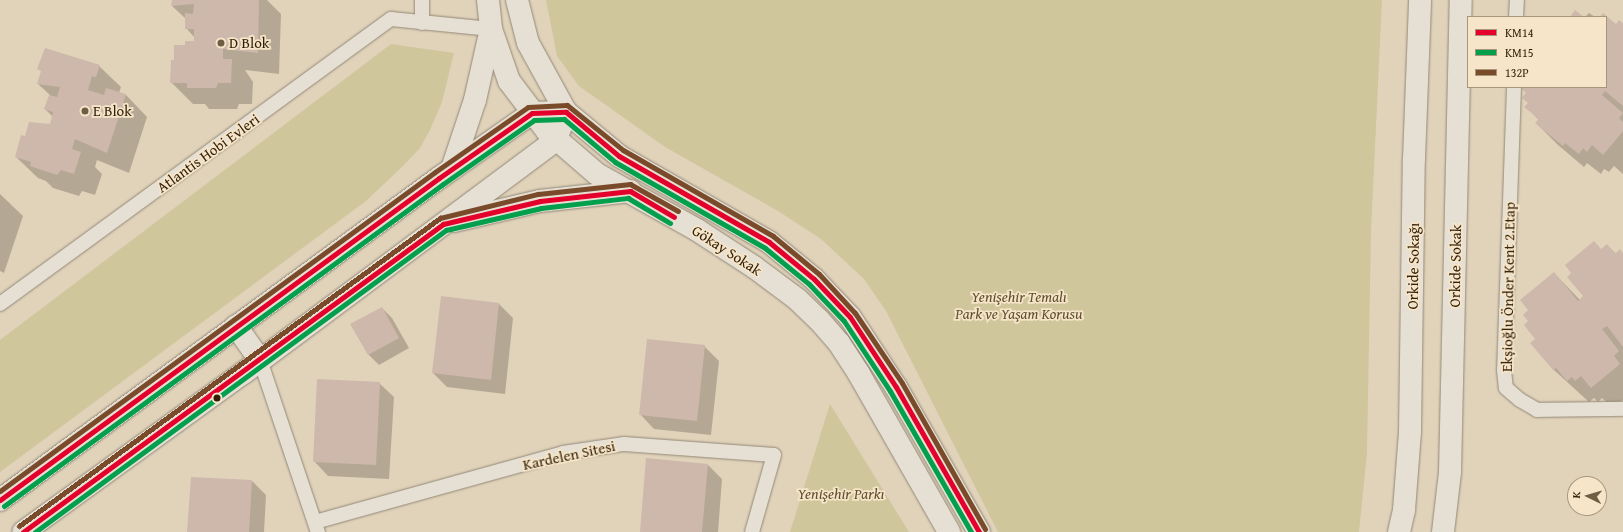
<!DOCTYPE html>
<html>
<head>
<meta charset="utf-8">
<style>
  body { margin:0 }
  #map { position:relative; width:1623px; height:532px; overflow:hidden; background:#e1d3ba; font-family:"Gentium Book Plus",serif }
  div>[style] { position:absolute }
  [style*='--x'] { left:calc(var(--x)*1px); top:calc(var(--y)*1px); width:calc(var(--w)*1px); rotate:calc(var(--a)*1deg) }
  .green>* { inset:0; background:#cfc69c }
  .shadow>* { inset:0; background:#0003 }
  .building>* { inset:0; background:#ceb8ab }
  .roads { filter:drop-shadow(0 0 1px #928877) drop-shadow(0 0 1px #928877) }
  .service>* { height:14px; margin:-7px; padding:0 7px; transform-origin:7px; border-radius:7px; background:#e6dfd3 }
  .minor>* { height:22px; margin:-11px; padding:0 11px; transform-origin:11px; border-radius:11px; background:#e6dfd3 }
  .tertiary>* { height:22px; margin:-11px; padding:0 11px; transform-origin:11px; border-radius:11px; background:#e6dfd3 }
  .bus-1>* { height:5px; margin:-2.5px; padding:0 2.5px; transform-origin:2.5px; border-radius:2.5px; background:#e4002b }
  .bus-2>* { height:5px; margin:-2.5px; padding:0 2.5px; transform-origin:2.5px; border-radius:2.5px; background:#029f4d }
  .bus-3>* { height:5px; margin:-2.5px; padding:0 2.5px; transform-origin:2.5px; border-radius:2.5px; background:#7a4b2a }
  .dots>* { width:11px; height:11px; translate:-50% -50%; box-sizing:border-box; border:2px solid #f6e5c8; border-radius:50% }
  span { translate:-50% -50%; white-space:nowrap; text-align:center; line-height:1.15; -webkit-text-stroke:3.5px #f6e5c8; paint-order:stroke }
  .poi-label { font-size:15px; color:#321f08 }
  .left { translate:0 -50%; text-align:left }
  .street-label { font-size:15px; color:#321f08 }
  .park-label { font-size:15px; color:#5d4e2d; font-style:italic }
  .legend { position:absolute; left:1467px; top:16px; width:140px; height:72px; box-sizing:border-box; background:#f6e5c8; border:1px solid #a8967b; margin:0; padding:5px 7px; list-style:none; font-size:12px; color:#321f08 }
  .legend li { display:flex; align-items:center; gap:8px; height:20px }
  .legend b { width:20px; border:1px solid #a8967b }
  .north { position:absolute; left:1567px; top:476px; width:40px; height:40px; box-sizing:border-box; background:#f6e5c8; border:1px solid #a8967b; border-radius:50%; rotate:275deg; font-size:11px; font-weight:700; line-height:16px; text-align:center; color:#321f08 }
  .north::after { content:''; display:block; margin:auto; width:14px; height:18px; background:#6f5e46; clip-path:polygon(50% 0,100% 100%,50% 72%,0 100%) }
</style>
</head>
<body>
<div id="map">
  <div class="green">
    <i style="clip-path:polygon(546px 0,1382px 0,1371px 231px,1367px 453px,1359px 532px,998px 532px,886px 311px,864px 279px,821px 239px,778px 211px,665px 147px,579px 86px,557px 56px)"></i>
    <i style="clip-path:polygon(391px 44px,454px 53px,442px 102px,430px 130px,420px 148px,404px 165px,366px 201px,0 472px,0 340px)"></i>
    <i style="clip-path:polygon(830px 404px,909px 532px,790px 532px)"></i>
  </div>
  <div class="shadow">
    <i style="clip-path:polygon(173px 0,267px 0,281px 14px,279px 74px,245px 70px,253px 82px,252px 104px,239px 104px,237px 109px,209px 109px,205px 104px,193px 104px,171px 82px,186px 46px,195px 42px,195px 38px,186px 28px,186px 19px,172px 6px)"></i>
    <i style="clip-path:polygon(1589px 13px,1595px 17px,1585px 17px)"></i>
    <i style="clip-path:polygon(1603px 15px,1616px 25px,1623px 24px,1623px 174px,1614px 166px,1609px 172px,1604px 169px,1601px 174px,1587px 163px,1584px 167px,1558px 145px,1536px 123px,1539px 120px,1526px 107px,1529px 104px,1527px 93px,1520px 87px,1606px 87px,1606px 17px,1601px 17px)"></i>
    <i style="clip-path:polygon(99px 66px,121px 87px,119px 93px,126px 95px,147px 117px,129px 173px,97px 160px,95px 167px,102px 174px,95px 195px,82px 191px,79px 196px,53px 188px,46px 181px,38px 178px,16px 157px,26px 137px,50px 125px,53px 117px,45px 109px,50px 95px,38px 84px,42px 72px,39px 69px)"></i>
    <i style="clip-path:polygon(0 194px,23px 216px,4px 273px,0 271px)"></i>
    <i style="clip-path:polygon(1607px 245px,1616px 254px,1623px 254px,1623px 400px,1613px 408px,1602px 398px,1598px 402px,1594px 398px,1589px 402px,1554px 370px,1532px 343px,1537px 339px,1530px 310px,1554px 273px,1580px 300px,1585px 296px,1602px 250px)"></i>
    <i style="clip-path:polygon(499px 304px,513px 318px,505px 394px,447px 387px,433px 373px)"></i>
    <i style="clip-path:polygon(382px 308px,392px 318px,409px 348px,379px 365px,369px 355px,352px 325px)"></i>
    <i style="clip-path:polygon(704px 346px,719px 361px,711px 435px,654px 429px,640px 414px)"></i>
    <i style="clip-path:polygon(379px 383px,394px 397px,389px 479px,328px 476px,314px 461px)"></i>
    <i style="clip-path:polygon(708px 465px,722px 479px,718px 532px,642px 532px)"></i>
    <i style="clip-path:polygon(252px 481px,266px 495px,264px 532px,188px 532px)"></i>
  </div>
  <div class="building">
    <i style="clip-path:polygon(172px 0,259px 0,258px 53px,223px 49px,223px 59px,232px 59px,231px 83px,218px 83px,216px 88px,187px 88px,187px 83px,170px 83px,171px 60px,174px 60px,174px 45px,185px 45px,185px 41px,194px 41px,194px 29px,185px 29px,185px 13px,193px 14px,194px 4px,171px 6px)"></i>
    <i style="clip-path:polygon(1575px 10px,1584px 17px,1570px 17px)"></i>
    <i style="clip-path:polygon(1603px 13px,1616px 24px,1619px 20px,1623px 23px,1623px 106px,1605px 91px,1602px 95px,1623px 113px,1619px 118px,1623px 122px,1623px 131px,1603px 155px,1592px 145px,1587px 152px,1583px 148px,1579px 154px,1565px 143px,1563px 146px,1535px 123px,1539px 119px,1524px 107px,1528px 103px,1522px 98px,1526px 92px,1520px 87px,1606px 87px,1606px 17px,1600px 17px)"></i>
    <i style="clip-path:polygon(45px 48px,100px 65px,96px 77px,92px 76px,88px 90px,104px 95px,106px 88px,126px 94px,107px 153px,75px 139px,72px 149px,81px 152px,74px 174px,61px 170px,57px 175px,30px 166px,31px 162px,15px 157px,21px 135px,25px 136px,29px 122px,50px 124px,53px 112px,44px 109px,49px 95px,57px 97px,60px 87px,37px 84px,41px 71px,37px 69px)"></i>
    <i style="clip-path:polygon(1594px 241px,1601px 249px,1607px 244px,1615px 254px,1620px 249px,1623px 253px,1623px 347px,1607px 326px,1602px 329px,1619px 351px,1614px 356px,1620px 364px,1591px 388px,1581px 376px,1575px 381px,1572px 377px,1567px 381px,1556px 368px,1553px 370px,1530px 343px,1535px 339px,1524px 325px,1528px 321px,1523px 315px,1528px 310px,1520px 300px,1554px 272px,1578px 301px,1583px 296px,1567px 277px,1571px 273px,1565px 265px)"></i>
    <i style="clip-path:polygon(441px 296px,499px 303px,491px 380px,432px 373px)"></i>
    <i style="clip-path:polygon(382px 307px,399px 338px,368px 355px,350px 324px)"></i>
    <i style="clip-path:polygon(647px 339px,705px 345px,697px 421px,639px 415px)"></i>
    <i style="clip-path:polygon(317px 379px,380px 382px,376px 465px,313px 462px)"></i>
    <i style="clip-path:polygon(646px 458px,708px 464px,702px 532px,640px 532px)"></i>
    <i style="clip-path:polygon(191px 477px,252px 480px,249px 532px,187px 532px)"></i>
  </div>
  <div class="roads">
    <div class="service">
      <i style="--x:1516;--y:17;--w:17;--a:-87"></i>
      <i style="--x:422;--y:23;--w:23;--a:-90"></i>
      <i style="--x:1514;--y:87;--w:283;--a:92"></i>
      <i style="--x:1504;--y:370;--w:18;--a:84"></i>
      <i style="--x:1506;--y:388;--w:18;--a:41"></i>
      <i style="--x:1520;--y:400;--w:20;--a:30"></i>
      <i style="--x:1537;--y:410;--w:86;--a:-0.7"></i>
      <i style="--x:0;--y:304;--w:484;--a:-36.1"></i>
      <i style="--x:391;--y:19;--w:100;--a:5.7"></i>
      <i style="--x:260;--y:360;--w:182;--a:71.4"></i>
      <i style="--x:315;--y:522;--w:257;--a:-15.5"></i>
      <i style="--x:563;--y:453;--w:62;--a:-8.4"></i>
      <i style="--x:624;--y:444;--w:150;--a:4.2"></i>
      <i style="--x:774;--y:455;--w:80;--a:105.9"></i>
    </div>
    <div class="minor">
      <i style="--x:488;--y:0;--w:29;--a:84"></i>
      <i style="--x:491;--y:29;--w:55;--a:70.9"></i>
      <i style="--x:509;--y:81;--w:63;--a:52.8"></i>
      <i style="--x:547;--y:131;--w:66;--a:40.7"></i>
      <i style="--x:597;--y:174;--w:115;--a:29.2"></i>
      <i style="--x:697;--y:230;--w:68;--a:33"></i>
      <i style="--x:754;--y:267;--w:54;--a:36.7"></i>
      <i style="--x:797;--y:299;--w:30;--a:44"></i>
      <i style="--x:819;--y:320;--w:30;--a:49"></i>
      <i style="--x:839;--y:343;--w:37;--a:57"></i>
      <i style="--x:859;--y:374;--w:182;--a:60.3"></i>
      <i style="--x:517;--y:0;--w:44;--a:75.7"></i>
      <i style="--x:528;--y:43;--w:79;--a:61.2"></i>
      <i style="--x:566;--y:112;--w:69;--a:39.7"></i>
      <i style="--x:619;--y:156;--w:173;--a:29.8"></i>
      <i style="--x:769;--y:242;--w:58;--a:39.4"></i>
      <i style="--x:814;--y:279;--w:52;--a:46.5"></i>
      <i style="--x:850;--y:317;--w:84;--a:56.7"></i>
      <i style="--x:896;--y:387;--w:167;--a:60.2"></i>
      <i style="--x:236;--y:326;--w:42;--a:54.8"></i>
      <i style="--x:1399;--y:532;--w:23;--a:-77"></i>
      <i style="--x:1404;--y:510;--w:78;--a:-85.6"></i>
      <i style="--x:1410;--y:432;--w:273;--a:-89.2"></i>
      <i style="--x:1414;--y:159;--w:159;--a:-87.8"></i>
      <i style="--x:1443;--y:532;--w:60;--a:-83.3"></i>
      <i style="--x:1450;--y:472;--w:472;--a:-88.7"></i>
    </div>
    <div class="tertiary">
      <i style="--x:452;--y:169;--w:73;--a:-71.6"></i>
      <i style="--x:475;--y:100;--w:73;--a:-77.3"></i>
      <i style="--x:454;--y:221;--w:88;--a:-13.1"></i>
      <i style="--x:540;--y:201;--w:91;--a:-6.3"></i>
      <i style="--x:0;--y:500;--w:544;--a:-36.26"></i>
      <i style="--x:439;--y:178;--w:113;--a:-35"></i>
      <i style="--x:532;--y:113;--w:34;--a:-2"></i>
      <i style="--x:566;--y:112;--w:30;--a:110"></i>
      <i style="--x:556;--y:140;--w:390;--a:143.3"></i>
      <i style="--x:243;--y:373;--w:271;--a:144.1"></i>
    </div>
  </div>
  <div class="bus-1">
    <i style="--x:0;--y:500;--w:544;--a:-36.26"></i>
    <i style="--x:439;--y:178;--w:113;--a:-35"></i>
    <i style="--x:532;--y:113;--w:34;--a:-2"></i>
    <i style="--x:566;--y:112;--w:69;--a:39.7"></i>
    <i style="--x:619;--y:156;--w:173;--a:29.8"></i>
    <i style="--x:769;--y:242;--w:58;--a:39.4"></i>
    <i style="--x:814;--y:279;--w:52;--a:46.5"></i>
    <i style="--x:850;--y:317;--w:84;--a:56.7"></i>
    <i style="--x:896;--y:387;--w:167;--a:60.2"></i>
    <i style="--x:23;--y:532;--w:521;--a:-36.25"></i>
    <i style="--x:443;--y:224;--w:100;--a:-13.3"></i>
    <i style="--x:540;--y:201;--w:91;--a:-6.3"></i>
    <i style="--x:630;--y:191;--w:51;--a:30.6"></i>
  </div>
  <div class="bus-2">
    <i style="--x:4;--y:506;--w:544;--a:-36.26"></i>
    <i style="--x:443;--y:184;--w:111;--a:-35.1"></i>
    <i style="--x:534;--y:120;--w:30;--a:-2"></i>
    <i style="--x:564;--y:119;--w:67;--a:40.1"></i>
    <i style="--x:615;--y:162;--w:173;--a:29.8"></i>
    <i style="--x:765;--y:248;--w:57;--a:39.3"></i>
    <i style="--x:809;--y:284;--w:51;--a:46.6"></i>
    <i style="--x:844;--y:321;--w:84;--a:56.7"></i>
    <i style="--x:890;--y:391;--w:163;--a:60.1"></i>
    <i style="--x:35;--y:532;--w:510;--a:-36.31"></i>
    <i style="--x:446;--y:230;--w:98;--a:-13"></i>
    <i style="--x:541;--y:208;--w:88;--a:-6.6"></i>
    <i style="--x:628;--y:198;--w:49;--a:30.8"></i>
  </div>
  <div class="bus-3">
    <i style="--x:0;--y:491;--w:539;--a:-36.25"></i>
    <i style="--x:435;--y:172;--w:113;--a:-35"></i>
    <i style="--x:528;--y:107;--w:39;--a:-3"></i>
    <i style="--x:567;--y:105;--w:72;--a:38.8"></i>
    <i style="--x:623;--y:150;--w:173;--a:29.8"></i>
    <i style="--x:773;--y:236;--w:60;--a:39.6"></i>
    <i style="--x:819;--y:274;--w:53;--a:47.3"></i>
    <i style="--x:855;--y:313;--w:84;--a:56.1"></i>
    <i style="--x:902;--y:383;--w:168;--a:60.4"></i>
    <i style="--x:19;--y:526;--w:522;--a:-36.19"></i>
    <i style="--x:440;--y:218;--w:101;--a:-13.8"></i>
    <i style="--x:538;--y:194;--w:93;--a:-6.2"></i>
    <i style="--x:630;--y:184;--w:55;--a:29.4"></i>
  </div>
  <div class="dots">
    <i style="left:221px;top:43px;background:#6f5e46"></i>
    <i style="left:85px;top:111px;background:#6f5e46"></i>
    <i style="left:217px;top:398px;background:#321f08"></i>
  </div>
  <div class="poi-label">
    <span class="left" style="left:229px;top:43px">D Blok</span>
    <span class="left" style="left:93px;top:111px">E Blok</span>
  </div>
  <div class="street-label">
    <span style="left:208px;top:153px;rotate:-36deg">Atlantis Hobi Evleri</span>
    <span style="left:727px;top:250px;rotate:33deg">Gökay Sokak</span>
    <span style="left:1413px;top:266px;rotate:-89deg">Orkide Sokağı</span>
    <span style="left:1455px;top:266px;rotate:-89deg">Orkide Sokak</span>
    <span style="left:1508px;top:287px;rotate:-89deg">Ekşioğlu Önder Kent 2.Etap</span>
    <span style="left:569px;top:455px;rotate:-12deg">Kardelen Sitesi</span>
  </div>
  <div class="park-label">
    <span style="left:1019px;top:305px">Yenişehir Temalı<br>Park ve Yaşam Korusu</span>
    <span style="left:841px;top:494px">Yenişehir Parkı</span>
  </div>
  <ul class="legend">
  <li><b style="height:5px;background:#e4002b"></b>KM14</li>
  <li><b style="height:5px;background:#029f4d"></b>KM15</li>
  <li><b style="height:5px;background:#7a4b2a"></b>132P</li>
  </ul>
  <div class="north">K</div>
</div>
</body>
</html>
